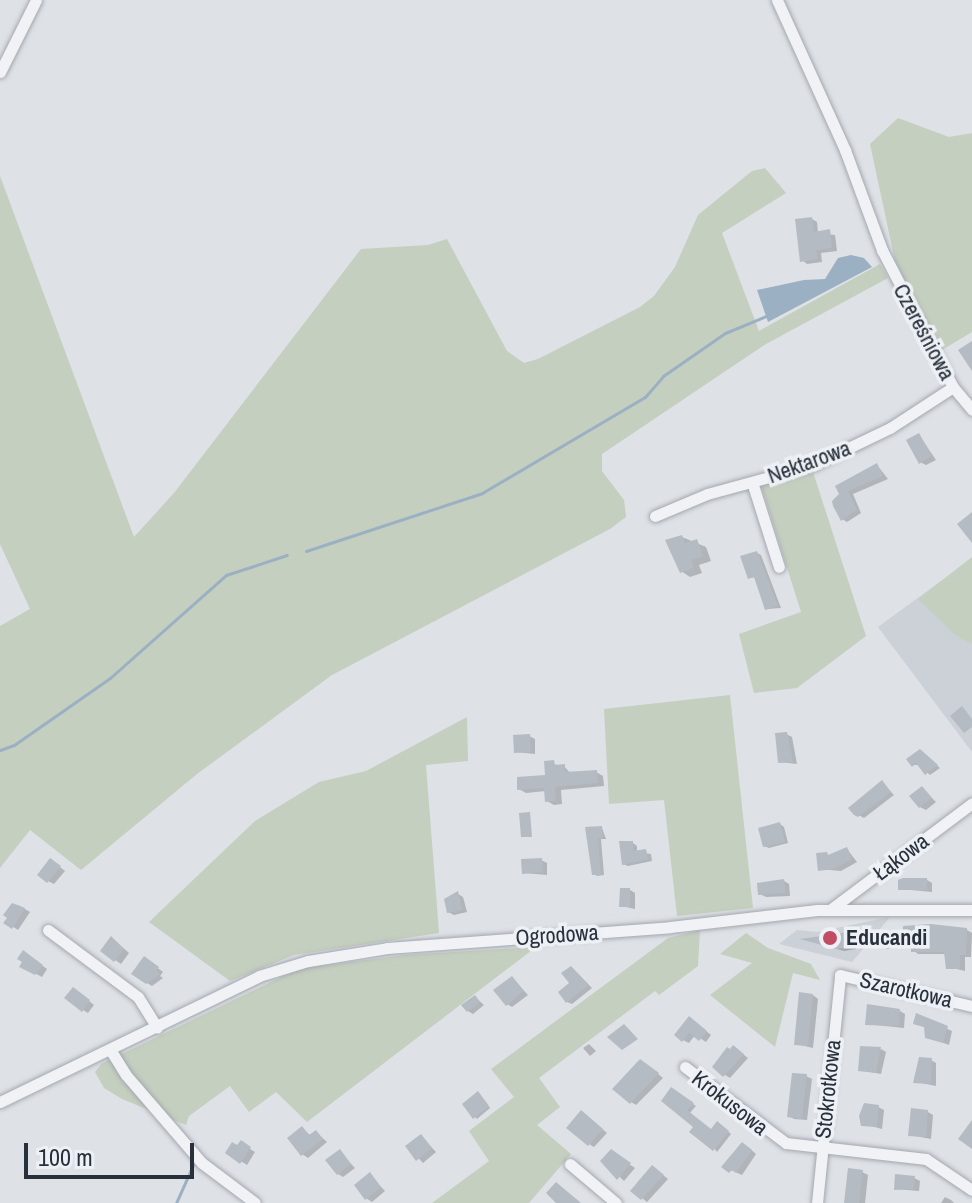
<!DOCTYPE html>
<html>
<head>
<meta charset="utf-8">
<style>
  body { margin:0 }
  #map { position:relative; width:972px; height:1203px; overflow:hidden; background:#dee1e6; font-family:"Archivo Narrow",sans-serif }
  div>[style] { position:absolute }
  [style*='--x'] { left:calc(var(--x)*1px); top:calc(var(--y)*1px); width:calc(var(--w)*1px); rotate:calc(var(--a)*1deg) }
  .built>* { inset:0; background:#ccd1d7 }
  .green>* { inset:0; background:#c4cfbf }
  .water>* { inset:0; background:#9bb1c3 }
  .shadow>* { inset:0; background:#0003 }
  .stream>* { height:3px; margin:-1.5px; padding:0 1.5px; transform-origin:1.5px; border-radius:1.5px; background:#9bb1c3 }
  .building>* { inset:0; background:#b5bbc2 }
  .roads { filter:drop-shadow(0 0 2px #a4a8af) drop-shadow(0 0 2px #a4a8af) }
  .street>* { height:11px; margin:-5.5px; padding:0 5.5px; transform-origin:5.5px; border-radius:5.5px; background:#f0f2f5 }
  .dots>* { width:22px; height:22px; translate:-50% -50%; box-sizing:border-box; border:4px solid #edf0f4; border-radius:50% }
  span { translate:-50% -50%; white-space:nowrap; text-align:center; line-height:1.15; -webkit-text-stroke:7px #edf0f4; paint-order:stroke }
  .street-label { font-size:22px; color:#28303b }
  .poi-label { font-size:22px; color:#28303b; font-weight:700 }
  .left { translate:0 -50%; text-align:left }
  .scale { position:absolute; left:24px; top:1143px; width:170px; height:36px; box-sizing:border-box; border:4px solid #28303b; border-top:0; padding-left:10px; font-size:24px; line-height:28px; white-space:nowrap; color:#28303b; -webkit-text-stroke:6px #edf0f4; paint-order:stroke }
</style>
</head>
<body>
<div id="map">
  <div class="built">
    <i style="clip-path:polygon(941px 581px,972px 622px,972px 752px,878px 627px)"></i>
    <i style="clip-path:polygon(890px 917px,852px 962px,779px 944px,797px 930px,817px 932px)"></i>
  </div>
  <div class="green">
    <i style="clip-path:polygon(898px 118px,949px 137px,972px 133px,972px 332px,942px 350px,895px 261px,870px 144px)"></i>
    <i style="clip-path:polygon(765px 168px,786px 193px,722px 233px,759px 331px,880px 264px,888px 278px,766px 344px,602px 454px,602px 471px,624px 500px,626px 517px,610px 529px,332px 675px,197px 774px,81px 870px,30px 830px,0 868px,0 626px,30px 609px,0 544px,0 176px,134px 537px,174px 493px,361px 249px,428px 245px,447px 239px,507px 351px,524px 363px,538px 359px,640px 307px,654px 296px,675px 267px,698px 215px,752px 171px)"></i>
    <i style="clip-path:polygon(813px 472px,866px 636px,797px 688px,754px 693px,739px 634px,801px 612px,760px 482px)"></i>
    <i style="clip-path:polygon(972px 557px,972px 644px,955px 635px,918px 599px)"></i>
    <i style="clip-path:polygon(730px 695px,753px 908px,677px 916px,664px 800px,609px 804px,604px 709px)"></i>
    <i style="clip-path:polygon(467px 717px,468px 761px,426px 765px,439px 933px,294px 955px,230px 981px,149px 922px,255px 821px,319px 782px,366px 771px)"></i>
    <i style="clip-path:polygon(700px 930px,698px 966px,659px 995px,655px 991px,539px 1078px,560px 1107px,537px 1125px,571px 1154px,529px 1203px,432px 1203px,489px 1161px,469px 1131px,514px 1097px,491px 1069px,668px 938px)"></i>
    <i style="clip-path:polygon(746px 933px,768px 948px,811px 964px,820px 980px,793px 973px,775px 1047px,710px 995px,752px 963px,720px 954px)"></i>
    <i style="clip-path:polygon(536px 947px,307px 1122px,276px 1092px,249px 1112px,230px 1086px,189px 1116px,186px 1125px,122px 1099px,104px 1088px,95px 1072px,101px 1064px,298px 969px,405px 955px)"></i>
  </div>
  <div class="water">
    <i style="clip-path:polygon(851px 255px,864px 258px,872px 267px,768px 322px,757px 290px,804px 280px,825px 279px,838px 258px)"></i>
  </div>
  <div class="shadow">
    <i style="clip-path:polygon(812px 219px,817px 222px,818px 233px,835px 235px,837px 251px,821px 253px,822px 262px,807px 264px,802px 260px)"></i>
    <i style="clip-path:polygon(919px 435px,936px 460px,926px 465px,920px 462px)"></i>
    <i style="clip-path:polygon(877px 465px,888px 479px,853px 494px,861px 513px,847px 522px,842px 519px,834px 502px)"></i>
    <i style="clip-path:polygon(682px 537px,706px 547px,711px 561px,699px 565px,702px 573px,690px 577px,681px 571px)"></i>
    <i style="clip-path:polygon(757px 553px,761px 555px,781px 608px,767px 609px,757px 578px,750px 577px)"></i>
    <i style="clip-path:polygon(786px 734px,792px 737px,797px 764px,780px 762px)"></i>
    <i style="clip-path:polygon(529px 736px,535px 739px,535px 754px,516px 752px)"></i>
    <i style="clip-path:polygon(924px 754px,940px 768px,930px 775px,920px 765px,913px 765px)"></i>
    <i style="clip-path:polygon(546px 763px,564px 766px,571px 774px,596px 772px,603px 776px,604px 786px,561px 790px,562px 804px,554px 805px,547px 801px,546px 791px,526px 793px,519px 789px,547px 777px)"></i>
    <i style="clip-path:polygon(882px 783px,894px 795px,864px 818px,855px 813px)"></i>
    <i style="clip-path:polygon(922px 788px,936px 802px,926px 810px,920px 807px)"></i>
    <i style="clip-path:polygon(780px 824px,784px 827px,788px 843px,769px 848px,764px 846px)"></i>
    <i style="clip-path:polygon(602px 828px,606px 839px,601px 839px,604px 875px,597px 876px,594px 874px,587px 829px)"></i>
    <i style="clip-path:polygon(633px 843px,637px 846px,637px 852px,651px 854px,652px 861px,628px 866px,623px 864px)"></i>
    <i style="clip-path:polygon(847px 849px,857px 862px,841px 871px,820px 869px,827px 854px,831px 856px)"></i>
    <i style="clip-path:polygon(541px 860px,547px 863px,547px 875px,524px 873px)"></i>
    <i style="clip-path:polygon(56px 864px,65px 871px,54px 884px,48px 881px)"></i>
    <i style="clip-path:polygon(927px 880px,932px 883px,932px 892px,900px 889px)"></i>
    <i style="clip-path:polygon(784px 881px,789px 884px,790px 896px,766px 897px,760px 894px)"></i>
    <i style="clip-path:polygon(630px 890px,635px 893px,635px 909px,621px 906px)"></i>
    <i style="clip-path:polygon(458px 894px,463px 897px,467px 912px,454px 915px,448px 912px)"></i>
    <i style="clip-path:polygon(18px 905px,30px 912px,18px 930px,6px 922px)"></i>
    <i style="clip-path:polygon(967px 930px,972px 933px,971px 957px,965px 957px,965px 971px,948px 967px,946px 954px,918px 954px,904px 943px)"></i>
    <i style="clip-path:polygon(849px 934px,854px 937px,856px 949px,844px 951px,806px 940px)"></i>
    <i style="clip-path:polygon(112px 938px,129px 953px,121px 964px,102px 951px)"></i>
    <i style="clip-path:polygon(885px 939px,892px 945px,888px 949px,878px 946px)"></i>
    <i style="clip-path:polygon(29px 956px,47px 969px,42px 977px,22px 966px)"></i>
    <i style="clip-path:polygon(150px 962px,163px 972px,160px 976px,163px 978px,152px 986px,147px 983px)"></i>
    <i style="clip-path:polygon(575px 971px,592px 988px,572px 1004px,567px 1002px)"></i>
    <i style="clip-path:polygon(512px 978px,528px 995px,512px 1007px,507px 1004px)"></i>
    <i style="clip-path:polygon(79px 993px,94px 1005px,88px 1013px,83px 1010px)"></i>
    <i style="clip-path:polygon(813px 995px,818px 999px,813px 1048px,796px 1044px)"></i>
    <i style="clip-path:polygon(475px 997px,484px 1005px,473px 1014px,468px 1011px)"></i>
    <i style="clip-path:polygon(900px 1011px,905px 1014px,904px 1028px,867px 1024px)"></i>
    <i style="clip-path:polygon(917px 1015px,952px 1031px,949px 1045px,927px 1037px,926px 1028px,915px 1023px)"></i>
    <i style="clip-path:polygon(695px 1022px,711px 1035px,706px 1042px,695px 1035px,689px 1043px,683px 1040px)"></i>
    <i style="clip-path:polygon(589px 1044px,596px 1051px,590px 1056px,583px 1048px)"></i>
    <i style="clip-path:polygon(881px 1049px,886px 1052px,881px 1074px,861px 1070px)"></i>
    <i style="clip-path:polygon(731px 1051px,739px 1051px,748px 1058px,730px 1078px,725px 1075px)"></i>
    <i style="clip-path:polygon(931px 1060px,936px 1063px,936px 1086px,916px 1082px)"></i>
    <i style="clip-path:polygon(646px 1064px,663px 1078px,636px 1105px,631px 1102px)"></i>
    <i style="clip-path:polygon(806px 1076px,812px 1079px,807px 1120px,794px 1119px,789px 1116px)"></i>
    <i style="clip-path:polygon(672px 1090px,696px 1106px,689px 1114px,712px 1131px,721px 1126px,731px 1134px,717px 1152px)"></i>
    <i style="clip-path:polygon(480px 1095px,490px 1108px,477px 1119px,475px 1117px)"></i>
    <i style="clip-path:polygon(878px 1107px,884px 1110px,882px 1129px,863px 1124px)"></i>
    <i style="clip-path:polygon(928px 1112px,933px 1115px,931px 1139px,910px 1135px)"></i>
    <i style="clip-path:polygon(587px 1116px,607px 1133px,594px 1147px,589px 1144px)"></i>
    <i style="clip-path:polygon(302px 1128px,311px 1136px,316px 1132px,327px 1142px,308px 1158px,302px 1154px)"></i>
    <i style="clip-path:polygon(421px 1136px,436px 1152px,423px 1163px,408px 1147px)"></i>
    <i style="clip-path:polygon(241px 1143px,255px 1152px,247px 1165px,228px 1153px)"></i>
    <i style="clip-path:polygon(748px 1147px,756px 1154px,742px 1175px,724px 1167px)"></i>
    <i style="clip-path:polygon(340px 1152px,355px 1168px,343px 1177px,338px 1174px)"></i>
    <i style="clip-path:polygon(611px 1152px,635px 1168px,624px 1181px,603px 1161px)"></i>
    <i style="clip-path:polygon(658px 1171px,668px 1179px,647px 1202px,642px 1198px)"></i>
    <i style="clip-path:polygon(862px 1172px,868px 1175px,865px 1203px,846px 1203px)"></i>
    <i style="clip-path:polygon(370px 1175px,385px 1191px,372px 1202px,366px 1198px)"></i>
    <i style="clip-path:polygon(914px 1178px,920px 1181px,919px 1191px,896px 1189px)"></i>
    <i style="clip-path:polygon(945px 1197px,951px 1200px,954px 1203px,941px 1203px)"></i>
  </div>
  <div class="stream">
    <i style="--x:306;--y:551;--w:185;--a:-18.2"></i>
    <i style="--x:482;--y:493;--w:189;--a:-30.5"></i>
    <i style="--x:645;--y:397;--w:28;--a:-49"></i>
    <i style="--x:663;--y:376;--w:75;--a:-34.7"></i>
    <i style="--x:725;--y:333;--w:44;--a:-22.5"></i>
    <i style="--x:0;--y:750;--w:15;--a:-20"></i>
    <i style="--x:14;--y:745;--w:117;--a:-34.9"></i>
    <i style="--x:110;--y:678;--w:155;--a:-41.6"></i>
    <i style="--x:226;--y:575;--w:64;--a:-18.2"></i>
    <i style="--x:176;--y:1203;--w:42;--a:-65.9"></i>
  </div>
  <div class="building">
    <i style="clip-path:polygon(812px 217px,814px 232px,830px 229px,832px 248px,816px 250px,818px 259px,800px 262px,795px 219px)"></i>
    <i style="clip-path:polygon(972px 341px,972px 371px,958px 350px)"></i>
    <i style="clip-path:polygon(919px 433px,932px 456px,919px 464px,906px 440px)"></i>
    <i style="clip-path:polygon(877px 463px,883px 476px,848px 491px,857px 510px,841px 521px,833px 506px,832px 501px,839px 494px,835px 486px)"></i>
    <i style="clip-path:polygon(972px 512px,972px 543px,957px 524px)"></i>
    <i style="clip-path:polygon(682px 535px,685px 543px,697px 539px,703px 556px,691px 560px,694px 568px,680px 573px,665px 540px)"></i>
    <i style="clip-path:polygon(757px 551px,778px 606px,765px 610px,754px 577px,748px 579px,740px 556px)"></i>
    <i style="clip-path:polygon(962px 706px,972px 719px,972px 727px,964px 733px,950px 716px)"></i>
    <i style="clip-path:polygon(787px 732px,793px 762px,778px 763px,775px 733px)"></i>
    <i style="clip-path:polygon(530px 734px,531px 752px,514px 753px,513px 735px)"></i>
    <i style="clip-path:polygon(920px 749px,938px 765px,925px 775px,916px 763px,912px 767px,906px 759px)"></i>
    <i style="clip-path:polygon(554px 760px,555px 765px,565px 764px,565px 772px,597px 770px,598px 783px,555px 787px,556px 801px,545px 802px,544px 788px,517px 790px,517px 777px,545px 775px,544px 761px)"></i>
    <i style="clip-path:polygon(882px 780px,891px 792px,858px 817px,854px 815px,848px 808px)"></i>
    <i style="clip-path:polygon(922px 786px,932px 798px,919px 808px,909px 796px)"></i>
    <i style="clip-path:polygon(530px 812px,532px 837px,521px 837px,519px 813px)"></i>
    <i style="clip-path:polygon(780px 822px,785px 842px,763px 847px,758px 828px)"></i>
    <i style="clip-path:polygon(602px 826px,603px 838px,598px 838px,601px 875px,592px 875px,585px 827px)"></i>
    <i style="clip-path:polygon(619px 841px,633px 841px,633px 851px,646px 849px,648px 859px,622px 865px)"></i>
    <i style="clip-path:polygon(847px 847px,852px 859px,834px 869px,818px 871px,816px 853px,827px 852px,828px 855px)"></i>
    <i style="clip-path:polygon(50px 858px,61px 866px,47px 883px,37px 875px)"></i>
    <i style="clip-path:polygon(542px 858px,543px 872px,522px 874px,521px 859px)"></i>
    <i style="clip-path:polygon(903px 878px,927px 878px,927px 890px,898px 890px,898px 880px)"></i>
    <i style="clip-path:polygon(784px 879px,786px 893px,758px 895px,757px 883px)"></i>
    <i style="clip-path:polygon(620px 888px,630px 888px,630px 907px,619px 907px)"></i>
    <i style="clip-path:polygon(458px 891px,462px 910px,447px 913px,444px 899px)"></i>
    <i style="clip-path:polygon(12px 903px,25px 908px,12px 929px,3px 923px,7px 918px,3px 915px)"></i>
    <i style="clip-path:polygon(931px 924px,967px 928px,966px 955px,960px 955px,960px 969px,946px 969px,944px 952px,911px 952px,911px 944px,902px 944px,903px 926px)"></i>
    <i style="clip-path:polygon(849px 932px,852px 947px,837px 949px,800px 939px)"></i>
    <i style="clip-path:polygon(111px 936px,124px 949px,114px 962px,100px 951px)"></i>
    <i style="clip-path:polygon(23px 950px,43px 965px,35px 975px,19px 967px,22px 962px,17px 959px)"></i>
    <i style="clip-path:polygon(144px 956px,159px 967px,156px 971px,160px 974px,146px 984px,131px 974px)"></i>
    <i style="clip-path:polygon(571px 966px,589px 985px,566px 1003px,558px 992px,569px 983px,561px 973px)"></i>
    <i style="clip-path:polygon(512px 976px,524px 991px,506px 1006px,493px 990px)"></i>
    <i style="clip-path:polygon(73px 987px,90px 1000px,82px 1012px,64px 998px)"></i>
    <i style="clip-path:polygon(799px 992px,813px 994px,808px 1046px,794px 1045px)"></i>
    <i style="clip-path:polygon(475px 995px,480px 1002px,467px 1012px,461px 1005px)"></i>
    <i style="clip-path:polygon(867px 1004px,900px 1009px,899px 1026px,865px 1025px)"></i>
    <i style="clip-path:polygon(916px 1013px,948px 1026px,943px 1043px,925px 1038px,924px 1027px,913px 1024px)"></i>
    <i style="clip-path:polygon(689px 1016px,707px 1031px,699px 1041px,689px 1033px,682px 1042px,674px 1035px)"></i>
    <i style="clip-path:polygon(624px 1024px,638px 1039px,622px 1050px,607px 1037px)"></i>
    <i style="clip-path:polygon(733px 1045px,744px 1054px,723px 1077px,712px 1067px,727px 1047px,730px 1049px)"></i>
    <i style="clip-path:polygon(860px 1046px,881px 1047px,876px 1073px,858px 1071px)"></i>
    <i style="clip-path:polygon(919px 1057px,932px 1058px,931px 1084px,913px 1083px)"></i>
    <i style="clip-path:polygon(640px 1059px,659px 1073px,630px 1104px,612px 1089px)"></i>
    <i style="clip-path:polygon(792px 1073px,807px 1074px,802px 1119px,787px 1117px)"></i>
    <i style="clip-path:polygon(671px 1087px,694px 1103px,687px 1110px,711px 1129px,717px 1121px,729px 1131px,713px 1151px,689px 1132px,693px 1127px,661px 1101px)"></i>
    <i style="clip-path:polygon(478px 1091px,489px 1106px,473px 1119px,462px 1104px)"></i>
    <i style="clip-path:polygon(864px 1103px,879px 1105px,877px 1127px,861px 1126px,859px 1116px)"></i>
    <i style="clip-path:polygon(911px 1108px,928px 1110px,926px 1137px,908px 1136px)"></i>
    <i style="clip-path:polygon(581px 1110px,603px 1129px,588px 1146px,566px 1128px)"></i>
    <i style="clip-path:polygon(972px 1120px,972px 1149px,958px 1139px)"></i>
    <i style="clip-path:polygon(302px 1126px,309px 1135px,316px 1130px,323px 1139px,301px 1156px,287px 1138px)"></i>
    <i style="clip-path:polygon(421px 1134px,432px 1148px,416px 1161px,405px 1146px)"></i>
    <i style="clip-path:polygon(241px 1140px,251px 1147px,240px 1164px,225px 1153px,232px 1142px,237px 1145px)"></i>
    <i style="clip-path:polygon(742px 1142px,752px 1150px,736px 1173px,732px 1170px,729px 1173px,721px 1167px)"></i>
    <i style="clip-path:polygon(340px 1149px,351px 1164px,337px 1175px,325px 1160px)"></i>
    <i style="clip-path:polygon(611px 1149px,631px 1163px,617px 1180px,600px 1161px)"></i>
    <i style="clip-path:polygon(652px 1165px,664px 1175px,641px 1200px,630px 1191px)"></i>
    <i style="clip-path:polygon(848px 1168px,863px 1170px,859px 1203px,844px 1203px)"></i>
    <i style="clip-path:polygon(370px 1172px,381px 1187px,365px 1200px,354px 1185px)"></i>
    <i style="clip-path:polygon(895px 1174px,915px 1176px,914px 1189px,894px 1190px)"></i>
    <i style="clip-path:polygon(556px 1182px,581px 1203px,556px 1203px,546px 1193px)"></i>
  </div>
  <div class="roads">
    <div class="street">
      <i style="--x:777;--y:0;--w:165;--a:65.6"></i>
      <i style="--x:845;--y:150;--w:107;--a:69.7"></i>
      <i style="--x:882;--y:250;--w:154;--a:62.6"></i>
      <i style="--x:953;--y:387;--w:30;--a:50"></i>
      <i style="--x:0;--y:72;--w:80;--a:-63.4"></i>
      <i style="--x:752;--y:482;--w:89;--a:72.4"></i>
      <i style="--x:655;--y:516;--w:56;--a:-22.9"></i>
      <i style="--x:707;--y:494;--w:110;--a:-15.3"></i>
      <i style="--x:813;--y:465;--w:85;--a:-25.7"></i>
      <i style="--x:890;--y:428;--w:75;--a:-33.1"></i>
      <i style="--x:831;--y:909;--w:176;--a:-36.9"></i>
      <i style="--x:48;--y:930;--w:112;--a:36.7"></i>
      <i style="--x:138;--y:997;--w:36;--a:58"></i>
      <i style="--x:111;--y:1051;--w:28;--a:58"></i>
      <i style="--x:126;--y:1075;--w:116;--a:49.2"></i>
      <i style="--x:202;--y:1163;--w:66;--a:37"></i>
      <i style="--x:685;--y:1067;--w:126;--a:37"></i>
      <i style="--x:786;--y:1143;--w:141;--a:6.5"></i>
      <i style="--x:926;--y:1159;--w:55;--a:34"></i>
      <i style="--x:0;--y:1102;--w:288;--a:-25.9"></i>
      <i style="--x:259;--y:976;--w:51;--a:-17"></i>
      <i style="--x:308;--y:961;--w:80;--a:-9.3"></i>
      <i style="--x:387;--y:948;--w:284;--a:-4.2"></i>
      <i style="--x:670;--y:927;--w:148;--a:-6.6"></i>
      <i style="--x:817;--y:910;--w:155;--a:0"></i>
      <i style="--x:570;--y:1164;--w:60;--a:40.3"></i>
      <i style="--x:817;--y:1203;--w:229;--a:-84.2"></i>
      <i style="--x:840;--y:975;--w:136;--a:13.2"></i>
    </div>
  </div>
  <div class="dots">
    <i style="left:830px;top:938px;background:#c24c64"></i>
  </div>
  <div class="street-label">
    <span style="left:924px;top:332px;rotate:62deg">Czereśniowa</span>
    <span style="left:809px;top:462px;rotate:-20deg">Nektarowa</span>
    <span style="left:901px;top:857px;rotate:-37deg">Łąkowa</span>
    <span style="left:557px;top:935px;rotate:-4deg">Ogrodowa</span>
    <span style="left:906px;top:990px;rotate:13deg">Szarotkowa</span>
    <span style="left:828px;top:1089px;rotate:-84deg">Stokrotkowa</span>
    <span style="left:730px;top:1103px;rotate:38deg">Krokusowa</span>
  </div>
  <div class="poi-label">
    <span class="left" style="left:846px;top:938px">Educandi</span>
  </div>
  <div class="scale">100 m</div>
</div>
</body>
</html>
